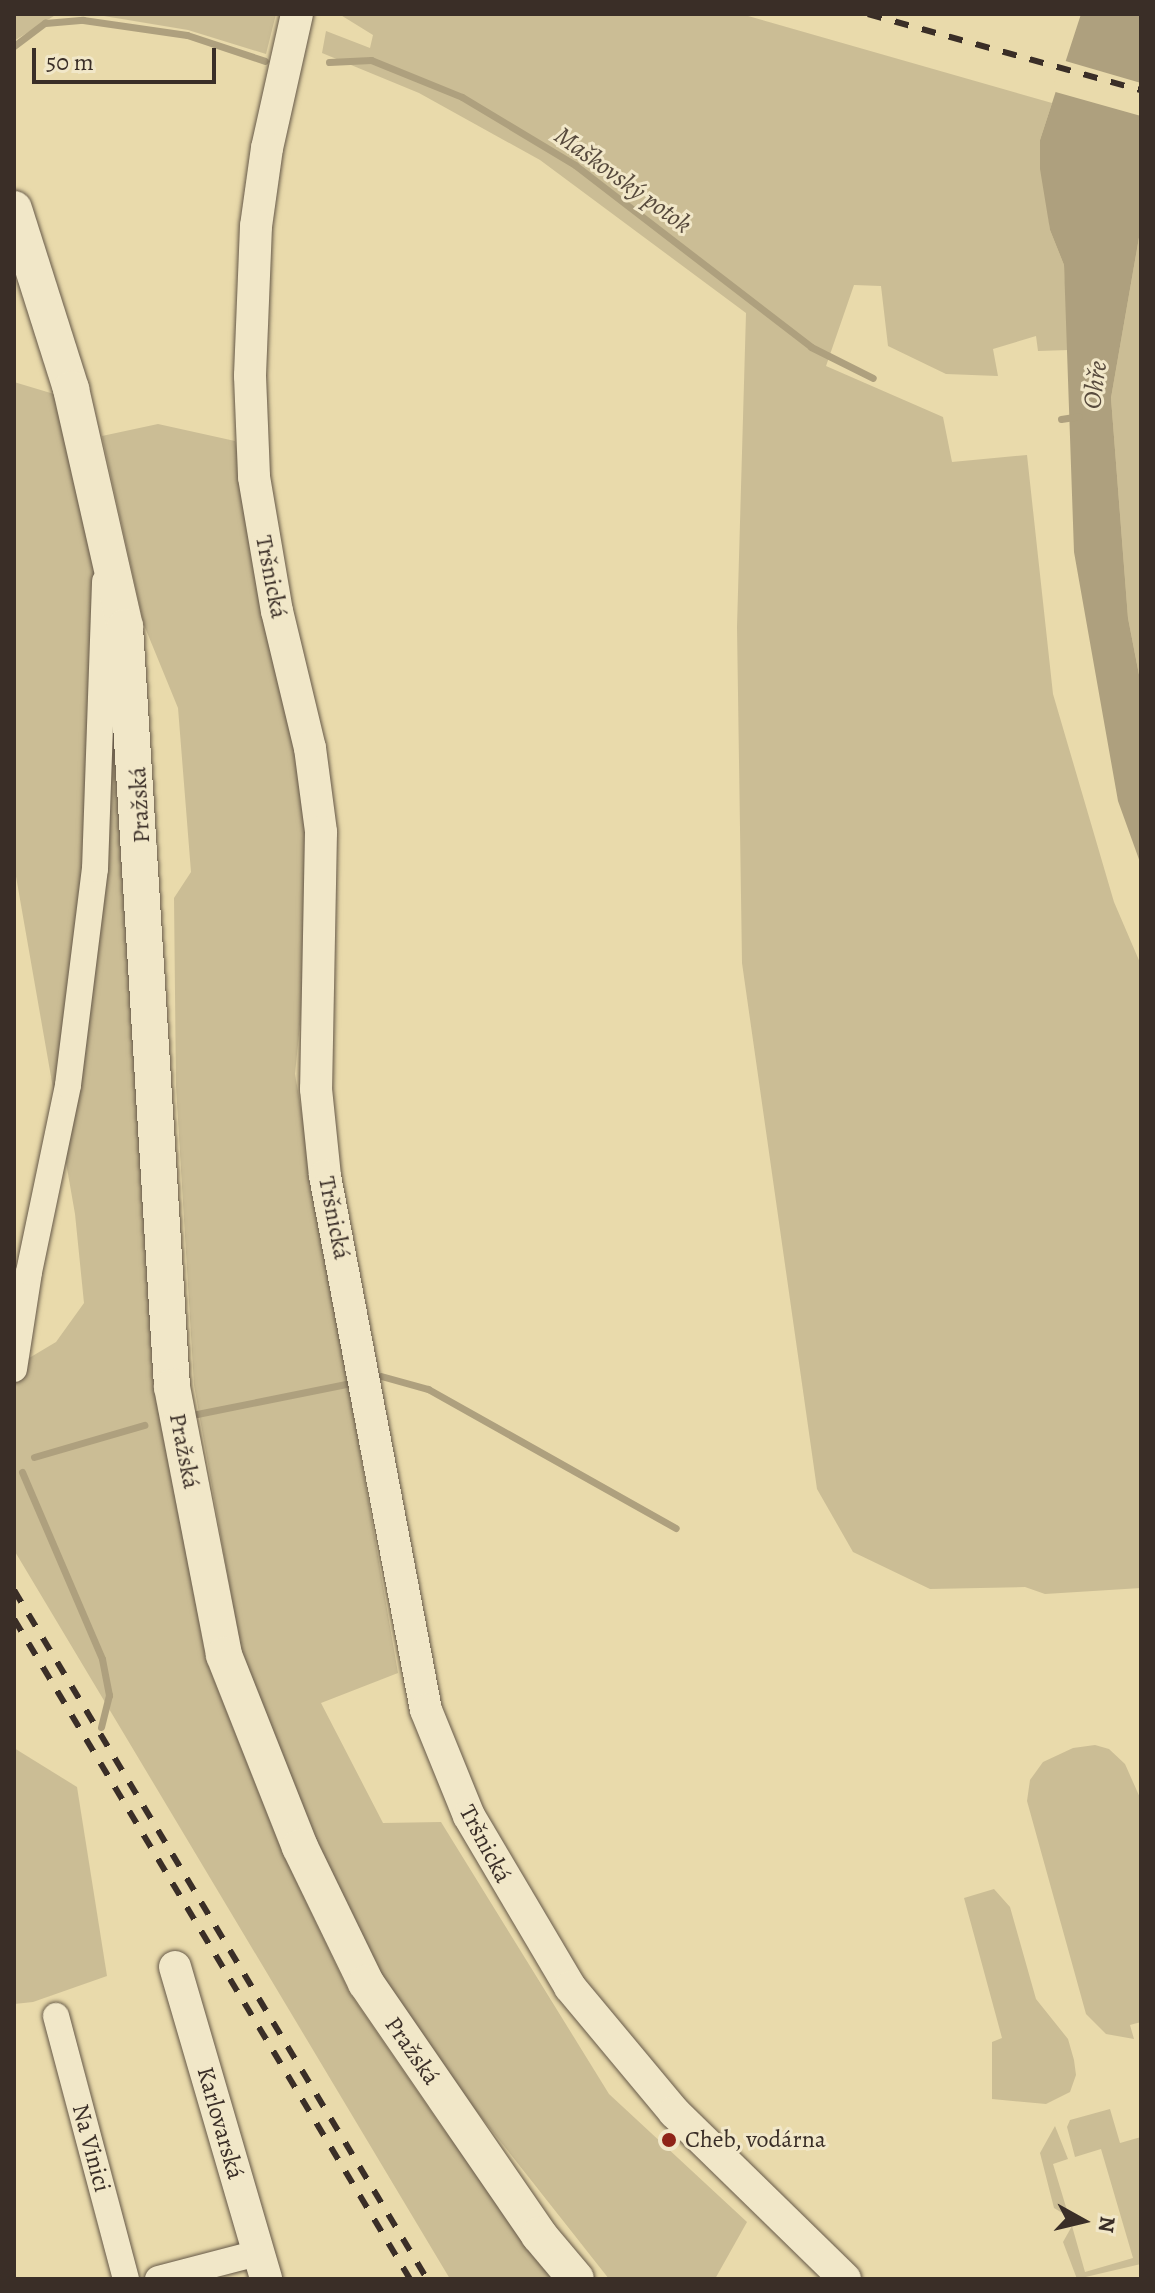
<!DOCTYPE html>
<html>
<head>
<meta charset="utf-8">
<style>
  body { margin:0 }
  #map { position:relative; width:1155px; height:2293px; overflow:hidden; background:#e9daab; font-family:Alegreya,serif }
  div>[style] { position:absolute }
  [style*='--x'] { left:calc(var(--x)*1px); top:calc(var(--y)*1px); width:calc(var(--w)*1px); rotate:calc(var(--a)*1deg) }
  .green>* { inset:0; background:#cbbd95 }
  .water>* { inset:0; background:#aea07e }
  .pier>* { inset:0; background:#e9daab }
  .stream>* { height:7px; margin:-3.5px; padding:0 3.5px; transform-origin:3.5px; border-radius:3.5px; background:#aea07e }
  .roads { filter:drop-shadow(0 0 2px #665948) drop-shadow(0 0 2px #665948) }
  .minor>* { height:26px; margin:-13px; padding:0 13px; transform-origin:13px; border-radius:13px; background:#f1e7c8 }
  .tertiary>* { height:32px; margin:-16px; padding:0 16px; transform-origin:16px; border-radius:16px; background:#f1e7c8 }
  .secondary>* { height:36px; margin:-18px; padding:0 18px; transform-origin:18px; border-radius:18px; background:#f1e7c8 }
  .rail>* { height:6px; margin-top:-3px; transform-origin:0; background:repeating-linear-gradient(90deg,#3a2e27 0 14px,transparent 0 28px) }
  .dots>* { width:22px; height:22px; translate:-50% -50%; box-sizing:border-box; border:4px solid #f1e7c8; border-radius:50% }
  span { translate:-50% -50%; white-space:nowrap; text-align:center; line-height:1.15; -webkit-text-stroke:6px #f1e7c8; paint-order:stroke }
  .street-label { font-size:24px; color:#3a2e27 }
  .poi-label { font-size:24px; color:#3a2e27 }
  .left { translate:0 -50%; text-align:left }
  .water-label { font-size:26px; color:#574a3d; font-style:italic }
  .frame { position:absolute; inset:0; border:16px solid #3a2e27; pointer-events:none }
  .north { position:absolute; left:1043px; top:2181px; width:80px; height:80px; -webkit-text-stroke:6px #f1e7c8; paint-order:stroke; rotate:98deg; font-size:22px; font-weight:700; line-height:32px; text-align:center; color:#3a2e27 }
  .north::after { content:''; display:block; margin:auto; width:28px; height:36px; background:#3a2e27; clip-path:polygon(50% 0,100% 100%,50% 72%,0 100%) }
  .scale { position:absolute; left:32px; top:48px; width:184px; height:36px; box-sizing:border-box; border:4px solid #3a2e27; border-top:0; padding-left:10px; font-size:24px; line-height:28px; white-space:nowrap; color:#3a2e27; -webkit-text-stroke:6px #f1e7c8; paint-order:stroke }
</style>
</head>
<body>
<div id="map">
  <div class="green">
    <i style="clip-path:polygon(14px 14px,57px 14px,14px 41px)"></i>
    <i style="clip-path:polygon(92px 14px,276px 14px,266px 54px,188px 30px)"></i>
    <i style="clip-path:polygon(339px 14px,741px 14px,1052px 103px,1040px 140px,1050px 230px,1064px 265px,1069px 350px,1038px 351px,1036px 336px,993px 349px,998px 376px,946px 374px,888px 346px,881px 286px,854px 285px,826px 366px,943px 417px,952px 462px,1027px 455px,1053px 694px,1114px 902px,1141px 965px,1141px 1588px,1045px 1594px,1025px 1587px,930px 1589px,853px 1552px,817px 1489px,742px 963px,737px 627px,746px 313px,540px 160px,419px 93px,322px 53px,326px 31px,370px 48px,373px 35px)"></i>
    <i style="clip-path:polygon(1141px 226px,1141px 685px,1128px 618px,1111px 398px)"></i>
    <i style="clip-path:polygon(14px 382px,54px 394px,107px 630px,157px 1389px,206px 1660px,283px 1854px,349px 1992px,444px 2130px,561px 2279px,450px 2279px,14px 1550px,14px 1367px,56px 1342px,84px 1303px,75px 1214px,14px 865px)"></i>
    <i style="clip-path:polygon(158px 424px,235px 441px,304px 799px,312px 905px,295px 1074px,398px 1673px,321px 1703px,383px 1823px,441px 1822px,609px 2094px,747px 2222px,715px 2279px,609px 2279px,474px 2108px,381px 1974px,316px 1839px,241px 1650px,194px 1385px,176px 1086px,174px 898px,191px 872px,178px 708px,144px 625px,102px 436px)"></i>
    <i style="clip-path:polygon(1095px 1745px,1109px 1749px,1125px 1764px,1141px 1800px,1141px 2022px,1130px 2025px,1134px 2039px,1106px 2034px,1086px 2014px,1027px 1801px,1030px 1780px,1043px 1762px,1073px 1748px)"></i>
    <i style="clip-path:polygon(14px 1748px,77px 1787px,107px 1976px,33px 2002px,14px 2004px)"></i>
    <i style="clip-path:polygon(994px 1889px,1010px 1907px,1036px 1999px,1068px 2039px,1074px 2060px,1076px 2075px,1070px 2092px,1046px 2104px,992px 2099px,992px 2042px,1002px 2038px,964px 1898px)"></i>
    <i style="clip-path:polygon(1110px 2109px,1120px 2143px,1141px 2137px,1141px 2264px,1077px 2279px,1063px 2242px,1072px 2226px,1085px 2272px,1133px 2258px,1101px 2149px,1075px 2157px,1067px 2127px,1070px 2120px)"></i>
    <i style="clip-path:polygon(1055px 2126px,1068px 2159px,1053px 2164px,1069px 2217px,1054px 2208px,1040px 2153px)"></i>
  </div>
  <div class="water">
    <i style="clip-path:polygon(1081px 14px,1141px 14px,1141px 226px,1111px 398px,1128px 618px,1141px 685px,1141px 865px,1118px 801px,1074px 552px,1064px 265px,1050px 230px,1040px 169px,1040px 140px)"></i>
  </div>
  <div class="pier">
    <i style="clip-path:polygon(1062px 60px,1141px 83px,1141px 116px,1052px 91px)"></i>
  </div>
  <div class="stream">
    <i style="--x:14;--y:46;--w:39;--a:-37"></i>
    <i style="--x:45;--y:23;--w:38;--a:-5"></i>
    <i style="--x:83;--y:20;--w:105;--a:8.2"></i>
    <i style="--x:187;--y:35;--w:82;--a:18.4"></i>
    <i style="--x:329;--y:62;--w:42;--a:-2.7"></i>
    <i style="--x:371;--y:60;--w:98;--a:22.1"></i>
    <i style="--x:462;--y:97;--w:132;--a:31"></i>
    <i style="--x:575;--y:165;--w:298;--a:37.6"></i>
    <i style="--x:811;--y:347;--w:69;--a:26.6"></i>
    <i style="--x:1061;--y:419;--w:18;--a:-9"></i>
    <i style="--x:381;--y:1376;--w:49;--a:15.5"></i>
    <i style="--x:428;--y:1389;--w:284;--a:29.3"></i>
    <i style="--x:197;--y:1414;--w:152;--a:-11.4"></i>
    <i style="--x:34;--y:1457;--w:115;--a:-16.2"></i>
    <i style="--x:22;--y:1472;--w:203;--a:66.8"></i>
    <i style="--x:102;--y:1659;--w:37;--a:79"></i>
    <i style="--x:109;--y:1695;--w:33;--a:104"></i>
  </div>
  <div class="roads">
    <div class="minor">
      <i style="--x:14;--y:1369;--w:98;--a:-81.2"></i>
      <i style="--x:29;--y:1272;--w:191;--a:-78.2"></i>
      <i style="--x:68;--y:1085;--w:218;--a:-82.9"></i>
      <i style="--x:95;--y:869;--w:288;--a:-88"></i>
      <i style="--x:56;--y:2016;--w:272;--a:75.1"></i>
      <i style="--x:158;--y:2279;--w:103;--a:-14.6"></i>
    </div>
    <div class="tertiary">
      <i style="--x:297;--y:14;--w:137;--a:102.6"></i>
      <i style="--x:267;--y:148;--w:79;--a:98"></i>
      <i style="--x:256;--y:226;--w:150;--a:92.3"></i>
      <i style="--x:250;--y:376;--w:101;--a:87.7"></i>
      <i style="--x:254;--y:477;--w:136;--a:80.3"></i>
      <i style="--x:277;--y:611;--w:141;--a:76.5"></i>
      <i style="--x:310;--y:748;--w:85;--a:82.5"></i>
      <i style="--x:321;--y:832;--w:257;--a:91.1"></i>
      <i style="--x:316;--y:1089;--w:87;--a:84.1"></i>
      <i style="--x:325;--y:1176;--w:543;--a:79.29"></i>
      <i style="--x:426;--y:1710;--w:114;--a:67.9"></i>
      <i style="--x:469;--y:1816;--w:199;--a:59.4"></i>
      <i style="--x:570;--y:1987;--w:163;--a:50.2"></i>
      <i style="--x:674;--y:2112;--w:239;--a:44.3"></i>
      <i style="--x:175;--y:1967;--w:325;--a:73.7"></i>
    </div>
    <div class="secondary">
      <i style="--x:14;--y:209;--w:189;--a:72.4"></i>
      <i style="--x:71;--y:389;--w:244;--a:77.2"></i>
      <i style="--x:125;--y:627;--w:761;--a:86.46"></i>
      <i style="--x:172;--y:1387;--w:273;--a:79"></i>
      <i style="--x:224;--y:1655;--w:206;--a:68.4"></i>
      <i style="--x:300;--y:1847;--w:151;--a:64.1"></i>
      <i style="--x:366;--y:1983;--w:306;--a:55.5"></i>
      <i style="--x:539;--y:2235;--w:57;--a:49.9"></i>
    </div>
  </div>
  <div class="rail">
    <i style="--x:868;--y:14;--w:283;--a:15.6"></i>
    <i style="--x:14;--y:1590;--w:803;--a:59.06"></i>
    <i style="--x:14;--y:1619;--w:770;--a:59.04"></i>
  </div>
  <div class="dots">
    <i style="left:669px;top:2140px;background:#8f2418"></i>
  </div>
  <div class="street-label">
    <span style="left:271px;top:577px;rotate:79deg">Tršnická</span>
    <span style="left:140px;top:805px;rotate:-93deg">Pražská</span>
    <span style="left:334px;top:1218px;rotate:79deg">Tršnická</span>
    <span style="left:184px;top:1451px;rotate:79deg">Pražská</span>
    <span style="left:485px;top:1844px;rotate:62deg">Tršnická</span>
    <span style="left:412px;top:2051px;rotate:55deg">Pražská</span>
    <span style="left:220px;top:2123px;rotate:74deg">Karlovarská</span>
    <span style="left:91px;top:2148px;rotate:75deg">Na Vinici</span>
  </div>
  <div class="poi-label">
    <span class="left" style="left:685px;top:2140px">Cheb, vodárna</span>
  </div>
  <div class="water-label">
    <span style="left:623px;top:180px;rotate:36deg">Maškovský potok</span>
    <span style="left:1095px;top:385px;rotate:-82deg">Ohře</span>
  </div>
  <div class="frame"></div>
  <div class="north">N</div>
  <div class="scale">50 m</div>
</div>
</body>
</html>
